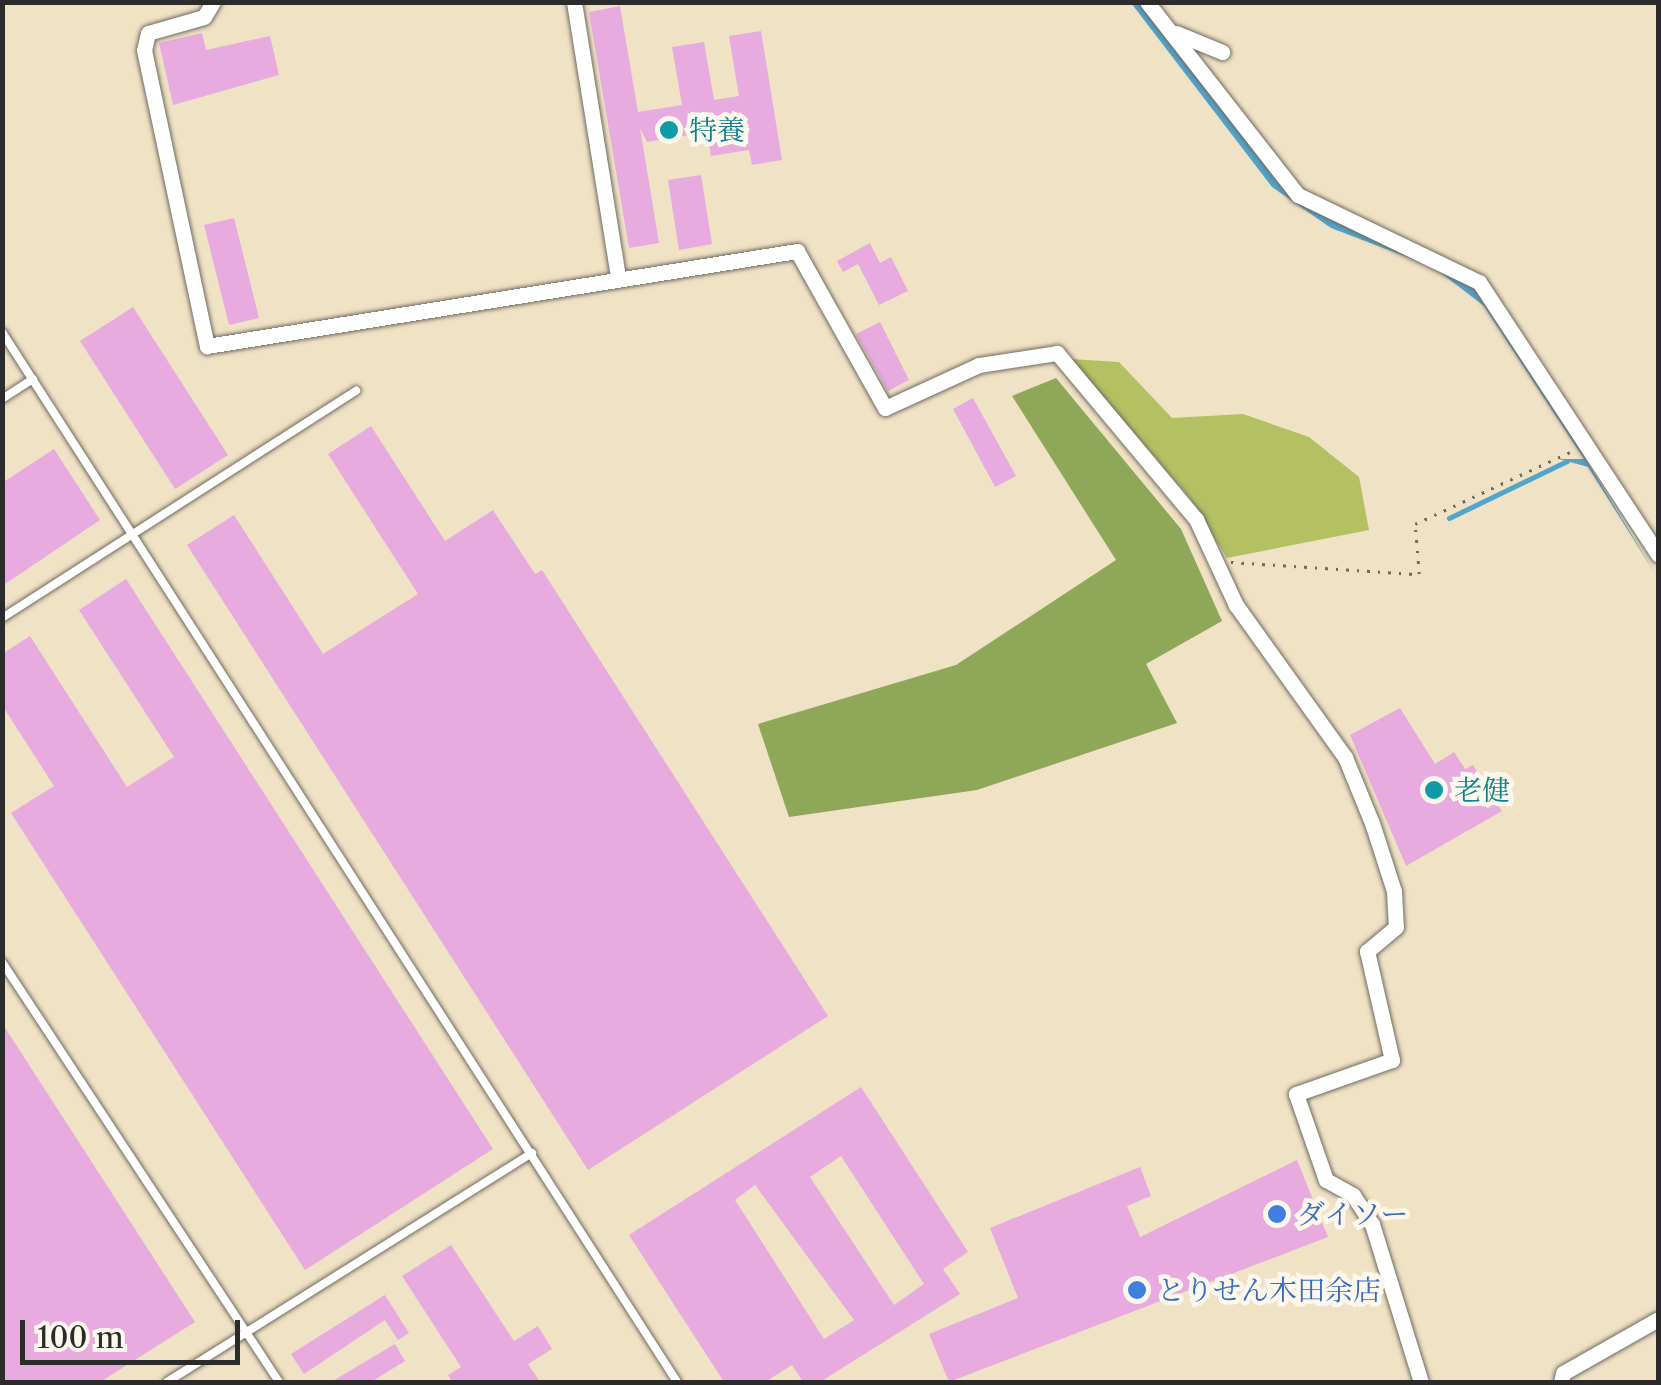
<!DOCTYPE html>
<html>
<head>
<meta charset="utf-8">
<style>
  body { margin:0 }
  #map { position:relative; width:1661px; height:1385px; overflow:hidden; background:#f0e2c5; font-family:"Libre Caslon Text","Noto Serif JP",serif }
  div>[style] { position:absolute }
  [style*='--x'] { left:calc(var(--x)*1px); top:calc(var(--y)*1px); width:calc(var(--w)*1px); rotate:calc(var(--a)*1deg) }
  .green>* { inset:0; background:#b3c163 }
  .forest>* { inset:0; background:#8ea759 }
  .water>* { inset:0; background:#51a4cc }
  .stream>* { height:5px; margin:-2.5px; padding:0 2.5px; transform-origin:2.5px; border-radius:2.5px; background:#51a4cc }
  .building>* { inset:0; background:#e7abe0 }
  .path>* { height:2.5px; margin-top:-1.25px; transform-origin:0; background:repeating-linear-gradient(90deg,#706b61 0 2.5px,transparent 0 10.5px) }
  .roads { filter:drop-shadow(0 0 2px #706b61) drop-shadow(0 0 2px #706b61) }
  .service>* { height:8px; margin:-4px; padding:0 4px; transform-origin:4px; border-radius:4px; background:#fff }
  .minor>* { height:15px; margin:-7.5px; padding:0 7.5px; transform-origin:7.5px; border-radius:7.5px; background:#fff }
  .dots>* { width:28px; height:28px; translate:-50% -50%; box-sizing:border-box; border:5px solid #fbf7ec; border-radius:50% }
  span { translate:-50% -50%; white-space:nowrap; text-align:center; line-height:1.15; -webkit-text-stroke:9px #fbf7ec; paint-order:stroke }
  .culture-label { font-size:28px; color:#0d838f }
  .left { translate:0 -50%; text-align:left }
  .shop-label { font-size:28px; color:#366cbe }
  .frame { position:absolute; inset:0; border:5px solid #2b2b2b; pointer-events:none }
  .scale { position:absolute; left:20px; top:1320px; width:220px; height:45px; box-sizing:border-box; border:5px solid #2b2b2b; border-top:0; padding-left:12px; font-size:30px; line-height:35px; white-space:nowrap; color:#2b2b2b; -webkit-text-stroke:8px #fbf7ec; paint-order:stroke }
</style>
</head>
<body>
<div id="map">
  <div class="green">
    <i style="clip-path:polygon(1071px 359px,1119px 362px,1172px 418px,1243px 414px,1309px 437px,1359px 477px,1369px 530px,1227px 558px,1189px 497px)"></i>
  </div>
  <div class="forest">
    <i style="clip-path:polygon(1056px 378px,1181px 529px,1222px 621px,1146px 664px,1177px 723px,977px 790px,789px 817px,758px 724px,956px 665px,1116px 560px,1012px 396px)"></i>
  </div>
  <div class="water">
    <i style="clip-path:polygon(1131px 3px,1141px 3px,1277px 181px,1305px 205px,1468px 280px,1490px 302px,1658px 578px,1588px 467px,1559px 459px,1584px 459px,1484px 306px,1433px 267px,1331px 228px,1272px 187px)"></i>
  </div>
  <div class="stream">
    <i style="--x:1449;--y:518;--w:131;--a:-25.8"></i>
  </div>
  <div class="building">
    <i style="clip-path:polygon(620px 6px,638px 112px,682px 105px,672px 47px,704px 42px,714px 100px,739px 96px,729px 36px,761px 31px,782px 160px,752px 165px,749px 150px,711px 156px,707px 132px,647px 142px,640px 128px,659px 243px,629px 248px,589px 12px)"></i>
    <i style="clip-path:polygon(202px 33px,206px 50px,270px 36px,279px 75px,173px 105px,159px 43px)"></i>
    <i style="clip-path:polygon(701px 175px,712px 244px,679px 250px,668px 180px)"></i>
    <i style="clip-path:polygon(234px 218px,259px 318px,229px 325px,204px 225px)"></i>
    <i style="clip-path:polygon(870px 243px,880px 263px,891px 257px,908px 291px,879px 305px,858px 264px,843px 272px,837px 261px)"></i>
    <i style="clip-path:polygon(133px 307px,228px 455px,175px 489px,80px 341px)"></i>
    <i style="clip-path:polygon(880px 322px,909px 380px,888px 391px,856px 334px)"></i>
    <i style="clip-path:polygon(973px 398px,1016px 476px,995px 487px,953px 409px)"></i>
    <i style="clip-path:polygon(371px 426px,445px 541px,493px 510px,535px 574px,542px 570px,828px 1016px,588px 1170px,187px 545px,234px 515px,323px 654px,418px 594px,328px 454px)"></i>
    <i style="clip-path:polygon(54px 449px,100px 520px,2px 586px,2px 483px)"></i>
    <i style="clip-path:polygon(126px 579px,493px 1149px,305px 1270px,11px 813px,54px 786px,2px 705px,2px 654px,30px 636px,127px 787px,174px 757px,79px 610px)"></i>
    <i style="clip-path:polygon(1400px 708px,1435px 764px,1454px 752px,1465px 769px,1473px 765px,1502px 811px,1406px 866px,1350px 735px)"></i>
    <i style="clip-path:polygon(2px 1023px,195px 1322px,100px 1382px,2px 1382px)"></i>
    <i style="clip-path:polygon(evenodd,861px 1087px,968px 1252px,943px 1269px,960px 1294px,820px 1382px,803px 1382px,792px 1365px,765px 1382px,724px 1382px,629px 1235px,861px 1087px,841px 1156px,924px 1284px,894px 1305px,810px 1177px,841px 1156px,861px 1087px,755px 1185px,854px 1320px,824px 1339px,735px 1200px,755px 1185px)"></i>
    <i style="clip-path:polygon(1297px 1160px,1328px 1237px,949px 1382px,929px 1334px,1018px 1298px,990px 1228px,1140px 1167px,1151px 1196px,1127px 1206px,1140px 1237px)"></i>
    <i style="clip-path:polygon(451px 1245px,514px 1341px,538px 1326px,552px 1349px,528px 1364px,540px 1382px,452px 1382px,448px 1375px,461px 1367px,402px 1276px)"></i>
    <i style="clip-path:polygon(385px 1295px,409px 1333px,398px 1340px,385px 1320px,304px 1374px,291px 1354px)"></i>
    <i style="clip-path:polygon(395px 1344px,405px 1361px,371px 1382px,331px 1382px)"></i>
  </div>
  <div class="path">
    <i style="--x:1231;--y:562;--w:188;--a:3.7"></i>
    <i style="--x:1419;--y:574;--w:50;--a:-94.6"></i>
    <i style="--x:1415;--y:524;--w:173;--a:-24.9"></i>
  </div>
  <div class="roads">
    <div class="service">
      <i style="--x:2;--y:332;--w:1248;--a:57.26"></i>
      <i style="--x:2;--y:399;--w:37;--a:-33"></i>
      <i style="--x:2;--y:618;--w:421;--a:-32.7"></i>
      <i style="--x:2;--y:962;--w:503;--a:56.59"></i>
      <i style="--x:167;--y:1382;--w:431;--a:-32.1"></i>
    </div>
    <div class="minor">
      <i style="--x:213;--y:2;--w:17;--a:121"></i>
      <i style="--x:204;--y:17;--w:58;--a:164.1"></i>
      <i style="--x:148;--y:33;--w:17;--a:103"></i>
      <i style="--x:144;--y:50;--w:303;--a:78"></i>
      <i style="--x:207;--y:346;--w:598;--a:-9.15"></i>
      <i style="--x:797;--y:251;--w:180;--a:60.7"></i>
      <i style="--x:885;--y:408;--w:103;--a:-24.6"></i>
      <i style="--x:979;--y:365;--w:79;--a:-8.7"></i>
      <i style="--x:1057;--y:353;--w:217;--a:50.1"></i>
      <i style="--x:1196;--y:519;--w:95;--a:65.1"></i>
      <i style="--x:1236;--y:605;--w:187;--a:54.4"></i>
      <i style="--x:1345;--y:757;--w:71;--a:67.8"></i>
      <i style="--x:1372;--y:823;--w:71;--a:72.1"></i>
      <i style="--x:1394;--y:891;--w:36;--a:87"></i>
      <i style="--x:1396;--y:927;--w:38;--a:140"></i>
      <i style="--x:1367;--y:951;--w:112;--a:77.1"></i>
      <i style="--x:1392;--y:1060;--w:102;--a:160.5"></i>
      <i style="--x:1296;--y:1094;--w:91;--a:70.8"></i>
      <i style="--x:1326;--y:1180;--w:31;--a:29"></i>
      <i style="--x:1353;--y:1195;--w:35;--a:57"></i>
      <i style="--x:1372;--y:1224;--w:165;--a:72.8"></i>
      <i style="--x:574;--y:2;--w:278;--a:80.9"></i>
      <i style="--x:1147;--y:2;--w:245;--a:52"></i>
      <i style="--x:1298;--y:195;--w:201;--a:25.7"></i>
      <i style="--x:1479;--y:282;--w:326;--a:56.7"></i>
      <i style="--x:1176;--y:33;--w:50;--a:22.4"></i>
      <i style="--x:1561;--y:1382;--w:9;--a:-77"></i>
      <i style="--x:1563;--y:1373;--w:109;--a:-29.6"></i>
    </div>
  </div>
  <div class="dots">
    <i style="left:669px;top:130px;background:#0f9aa8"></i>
    <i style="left:1434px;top:790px;background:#0f9aa8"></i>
    <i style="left:1277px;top:1214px;background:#3f7fe0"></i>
    <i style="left:1137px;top:1290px;background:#3f7fe0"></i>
  </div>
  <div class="culture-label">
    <span class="left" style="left:689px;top:130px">特養</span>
    <span class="left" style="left:1454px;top:790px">老健</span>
  </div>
  <div class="shop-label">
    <span class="left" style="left:1297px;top:1214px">ダイソー</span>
    <span class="left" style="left:1157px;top:1290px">とりせん木田余店</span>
  </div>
  <div class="frame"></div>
  <div class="scale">100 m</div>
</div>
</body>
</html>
